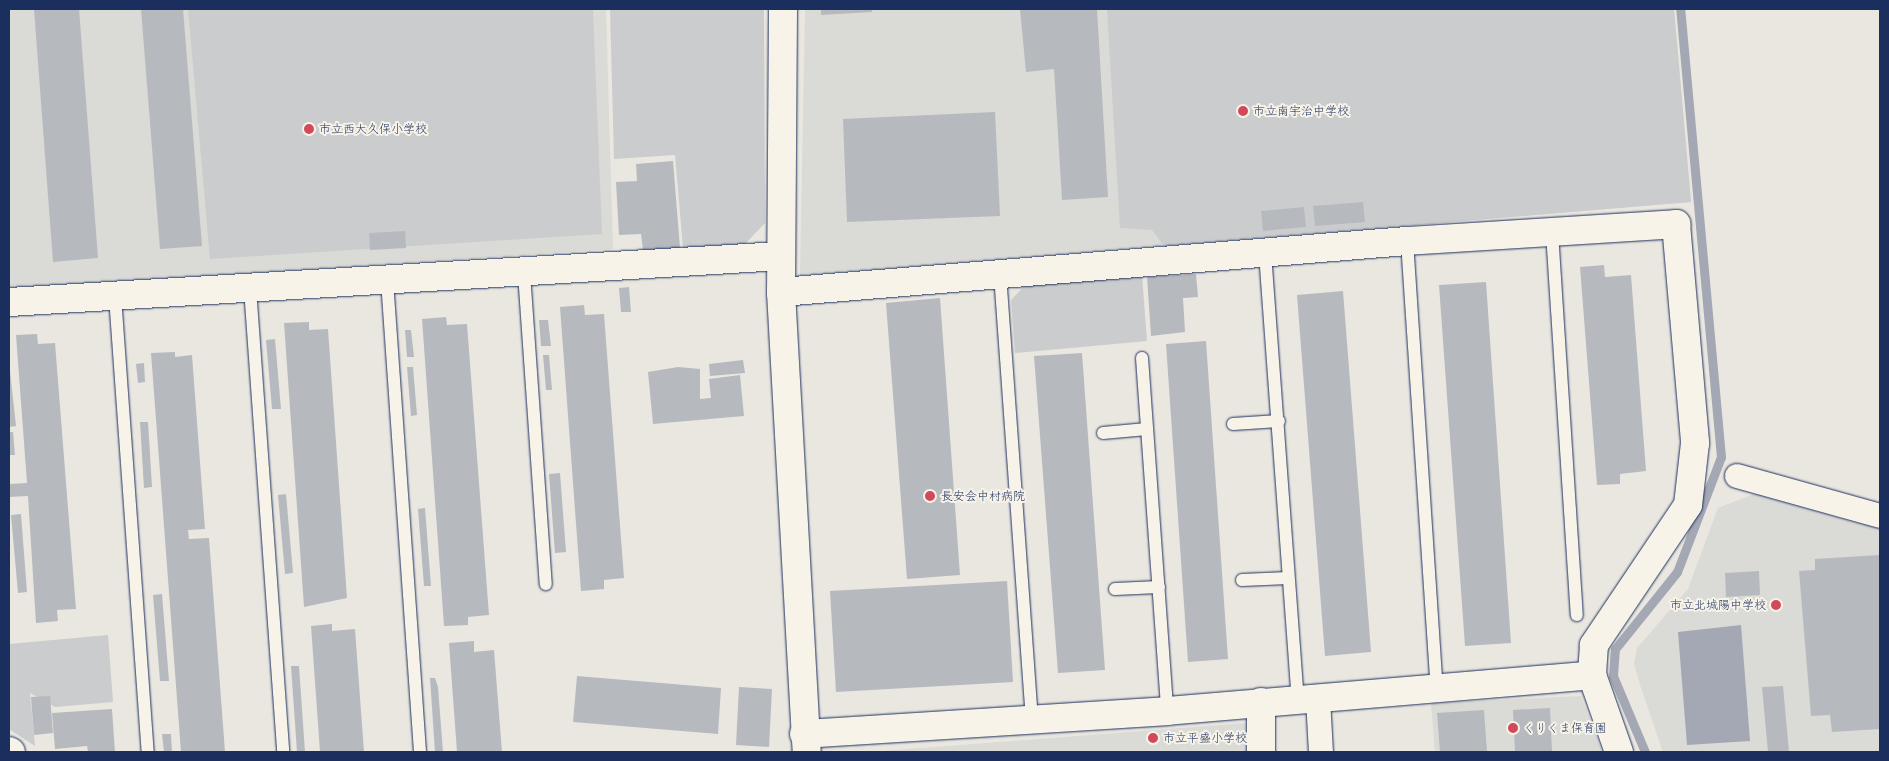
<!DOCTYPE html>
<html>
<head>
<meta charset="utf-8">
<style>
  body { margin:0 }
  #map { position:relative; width:1889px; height:761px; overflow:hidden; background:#eae7e0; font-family:"Playpen Sans","Klee One",sans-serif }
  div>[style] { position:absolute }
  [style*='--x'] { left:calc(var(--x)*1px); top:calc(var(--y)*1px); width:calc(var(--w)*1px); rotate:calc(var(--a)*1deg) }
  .built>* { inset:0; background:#dadad6 }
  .green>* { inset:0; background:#cbcccd }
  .water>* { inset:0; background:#a3a8b4 }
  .stream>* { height:9px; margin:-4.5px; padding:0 4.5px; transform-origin:4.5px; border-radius:4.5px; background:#a3a8b4 }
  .building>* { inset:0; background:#b6babf }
  .roads { filter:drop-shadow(0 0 1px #1b2f5e) drop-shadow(0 0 1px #1b2f5e) }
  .lane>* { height:12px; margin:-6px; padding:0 6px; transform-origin:6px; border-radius:6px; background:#f7f3e8 }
  .street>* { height:24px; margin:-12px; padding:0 12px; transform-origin:12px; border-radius:12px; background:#f7f3e8 }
  .secondary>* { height:28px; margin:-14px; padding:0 14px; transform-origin:14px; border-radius:14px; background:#f7f3e8 }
  .dots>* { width:14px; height:14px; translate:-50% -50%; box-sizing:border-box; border:2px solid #f7f3e8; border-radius:50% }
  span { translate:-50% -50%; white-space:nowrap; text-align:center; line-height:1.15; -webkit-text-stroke:4px #f7f3e8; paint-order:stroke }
  .poi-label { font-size:12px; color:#1b2f5e }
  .left { translate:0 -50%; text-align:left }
  .right { translate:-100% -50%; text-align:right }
  .frame { position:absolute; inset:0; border:10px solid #1b2f5e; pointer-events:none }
</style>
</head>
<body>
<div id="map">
  <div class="built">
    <i style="clip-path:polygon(9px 9px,606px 9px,613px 249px,9px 290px)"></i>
    <i style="clip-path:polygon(805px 9px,1674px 9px,1691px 202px,800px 276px)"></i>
    <i style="clip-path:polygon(1759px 492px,1880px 526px,1880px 752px,1663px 752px,1640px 685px,1634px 663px,1637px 648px,1688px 589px,1718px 508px)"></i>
    <i style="clip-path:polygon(1581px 696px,1602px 752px,1435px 752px,1431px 703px)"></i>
    <i style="clip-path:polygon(1247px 723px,1246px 752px,870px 752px)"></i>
  </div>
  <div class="green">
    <i style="clip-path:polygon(188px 9px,593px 10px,602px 234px,210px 259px)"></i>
    <i style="clip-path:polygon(610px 9px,764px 9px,765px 223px,745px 244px,683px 248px,675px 155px,614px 159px)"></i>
    <i style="clip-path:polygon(1107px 9px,1674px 9px,1691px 202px,1164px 246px,1152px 230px,1120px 228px)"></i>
    <i style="clip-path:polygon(1142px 275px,1147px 341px,1015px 353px,1011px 300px,1027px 283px)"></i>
    <i style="clip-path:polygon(108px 635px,113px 702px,55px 707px,30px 693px,35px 746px,9px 729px,9px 644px)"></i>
  </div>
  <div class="water">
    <i style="clip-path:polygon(1741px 625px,1750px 741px,1687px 745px,1678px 632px)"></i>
  </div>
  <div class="stream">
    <i style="--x:1645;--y:752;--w:82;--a:-112.8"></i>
    <i style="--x:1613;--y:676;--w:27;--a:-86"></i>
    <i style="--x:1615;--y:649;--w:99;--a:-51.2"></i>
    <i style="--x:1677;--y:572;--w:123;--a:-69.1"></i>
    <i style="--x:1721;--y:457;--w:450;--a:-95.2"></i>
  </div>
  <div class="building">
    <i style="clip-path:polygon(34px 9px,79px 9px,98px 258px,53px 262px)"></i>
    <i style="clip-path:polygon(141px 9px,183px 9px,202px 246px,160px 249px)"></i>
    <i style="clip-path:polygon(821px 9px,872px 9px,872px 12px,821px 15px)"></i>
    <i style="clip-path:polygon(1020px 9px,1097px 9px,1108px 197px,1062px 200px,1054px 69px,1026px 72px)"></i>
    <i style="clip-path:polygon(995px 112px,1000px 216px,847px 222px,843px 119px)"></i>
    <i style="clip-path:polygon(673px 161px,680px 248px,643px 250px,641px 234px,619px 235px,616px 182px,637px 181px,636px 164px)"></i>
    <i style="clip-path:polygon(1363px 202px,1365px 222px,1315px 226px,1313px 206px)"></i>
    <i style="clip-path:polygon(1304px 207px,1306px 227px,1263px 231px,1261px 211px)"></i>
    <i style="clip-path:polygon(405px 231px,406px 248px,370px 250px,369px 233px)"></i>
    <i style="clip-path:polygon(1604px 265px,1605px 277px,1631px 275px,1646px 471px,1620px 474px,1620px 484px,1597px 485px,1580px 267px)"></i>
    <i style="clip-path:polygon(1196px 274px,1198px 297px,1183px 298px,1185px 332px,1151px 336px,1147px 277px)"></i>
    <i style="clip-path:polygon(1486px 282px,1511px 643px,1465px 646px,1439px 285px)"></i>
    <i style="clip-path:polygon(629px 287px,631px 312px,621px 312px,619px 288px)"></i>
    <i style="clip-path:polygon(1343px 291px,1371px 652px,1325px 656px,1297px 295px)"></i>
    <i style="clip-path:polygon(940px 298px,960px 575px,907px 579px,886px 303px)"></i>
    <i style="clip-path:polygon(584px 305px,585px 315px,604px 314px,624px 578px,604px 580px,604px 589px,581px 591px,560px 307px)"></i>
    <i style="clip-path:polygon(446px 317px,447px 325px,467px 324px,489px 615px,468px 617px,468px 625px,444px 626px,422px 319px)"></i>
    <i style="clip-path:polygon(539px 320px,548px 320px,551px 346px,541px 346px)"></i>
    <i style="clip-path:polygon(309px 322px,309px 330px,328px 329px,347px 598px,304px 607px,284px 323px)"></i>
    <i style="clip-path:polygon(405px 330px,411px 330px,414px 357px,407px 357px)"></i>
    <i style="clip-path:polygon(37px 334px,38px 344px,55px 343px,76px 609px,57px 610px,58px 621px,36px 623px,28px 496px,9px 497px,9px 484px,27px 483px,16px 335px)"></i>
    <i style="clip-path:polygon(275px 339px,281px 409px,272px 409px,266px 340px)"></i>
    <i style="clip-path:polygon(1206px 341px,1228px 659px,1188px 662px,1166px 344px)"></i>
    <i style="clip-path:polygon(175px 352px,175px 357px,192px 355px,205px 529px,188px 530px,189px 539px,209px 538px,225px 752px,181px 752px,151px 353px)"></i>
    <i style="clip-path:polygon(1082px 353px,1105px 670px,1058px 673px,1034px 356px)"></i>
    <i style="clip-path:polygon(543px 355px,549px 355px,552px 390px,546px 390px)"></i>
    <i style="clip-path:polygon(743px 360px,745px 373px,710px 376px,709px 364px)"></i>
    <i style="clip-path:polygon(9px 362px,16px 426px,9px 427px)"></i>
    <i style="clip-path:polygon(144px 363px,145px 382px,138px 383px,136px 364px)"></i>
    <i style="clip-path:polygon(407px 367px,413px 367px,417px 415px,411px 416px)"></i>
    <i style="clip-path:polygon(678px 367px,700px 369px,700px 399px,711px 398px,709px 379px,740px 375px,744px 416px,653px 424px,648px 372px)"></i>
    <i style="clip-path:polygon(140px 422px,148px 422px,152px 487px,144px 488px)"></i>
    <i style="clip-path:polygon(9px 432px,13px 432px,15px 455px,9px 455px)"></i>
    <i style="clip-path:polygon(560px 473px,566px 552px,555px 553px,549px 474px)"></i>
    <i style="clip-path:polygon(286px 494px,293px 573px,285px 574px,278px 495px)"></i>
    <i style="clip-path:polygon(425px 508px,431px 586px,424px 586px,418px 509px)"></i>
    <i style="clip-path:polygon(21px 514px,27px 592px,18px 593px,11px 515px)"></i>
    <i style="clip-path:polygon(1880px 555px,1880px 729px,1832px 732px,1830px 715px,1811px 716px,1799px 571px,1815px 570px,1815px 559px)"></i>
    <i style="clip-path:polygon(1759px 571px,1760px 595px,1726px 597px,1725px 573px)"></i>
    <i style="clip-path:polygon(1007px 581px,1013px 682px,836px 692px,830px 591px)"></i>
    <i style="clip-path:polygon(162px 594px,169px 681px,160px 681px,153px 595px)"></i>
    <i style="clip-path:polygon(332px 624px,332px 631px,355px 629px,364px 752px,320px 752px,311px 626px)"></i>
    <i style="clip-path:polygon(474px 641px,474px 652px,494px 650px,502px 752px,457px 752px,449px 643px)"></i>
    <i style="clip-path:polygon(291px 666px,299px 666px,305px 752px,297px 752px)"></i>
    <i style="clip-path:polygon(577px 676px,721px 688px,718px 734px,573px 722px)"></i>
    <i style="clip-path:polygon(430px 678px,435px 678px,438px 687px,443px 752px,435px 752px)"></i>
    <i style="clip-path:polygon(1783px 686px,1789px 752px,1768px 752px,1762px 687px)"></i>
    <i style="clip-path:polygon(739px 687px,772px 689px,769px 747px,736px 745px)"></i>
    <i style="clip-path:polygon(50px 696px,53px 733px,34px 735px,31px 697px)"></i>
    <i style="clip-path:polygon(1550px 708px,1552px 752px,1515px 752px,1513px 710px)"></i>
    <i style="clip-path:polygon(112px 709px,115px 752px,88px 752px,87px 746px,55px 749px,52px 713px)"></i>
    <i style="clip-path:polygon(1484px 710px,1487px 752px,1440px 752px,1437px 713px)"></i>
    <i style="clip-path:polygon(162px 734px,171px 734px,172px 752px,164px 752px)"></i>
  </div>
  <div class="roads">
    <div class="lane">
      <i style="--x:1552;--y:232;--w:384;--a:86.3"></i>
      <i style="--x:1407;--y:241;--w:449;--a:86.2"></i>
      <i style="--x:1265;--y:253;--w:449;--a:85.8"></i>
      <i style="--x:524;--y:273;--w:312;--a:86"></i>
      <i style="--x:1000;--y:274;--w:448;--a:85.9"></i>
      <i style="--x:387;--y:280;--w:473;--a:86"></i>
      <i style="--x:250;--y:288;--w:465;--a:85.9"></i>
      <i style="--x:115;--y:296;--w:457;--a:85.9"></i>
      <i style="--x:1142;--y:358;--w:354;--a:85.9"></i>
      <i style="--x:1233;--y:424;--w:46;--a:-3.7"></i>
      <i style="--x:1103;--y:433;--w:44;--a:-5.2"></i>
      <i style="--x:1242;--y:580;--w:46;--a:-2.5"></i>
      <i style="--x:1115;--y:589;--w:44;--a:-2.6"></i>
    </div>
    <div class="street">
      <i style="--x:1737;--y:476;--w:148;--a:15.6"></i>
      <i style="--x:1318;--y:699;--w:53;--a:86.8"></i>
    </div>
    <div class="secondary">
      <i style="--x:783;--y:9;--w:283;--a:90.4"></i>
      <i style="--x:781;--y:292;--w:460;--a:86.8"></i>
      <i style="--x:781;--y:292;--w:628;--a:-4.66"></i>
      <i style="--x:1407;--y:241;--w:270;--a:-3.6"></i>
      <i style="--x:1676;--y:224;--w:220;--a:85"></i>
      <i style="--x:1695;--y:443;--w:62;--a:96.4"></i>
      <i style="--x:1688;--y:505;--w:169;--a:123.9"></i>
      <i style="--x:1594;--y:645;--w:30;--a:94"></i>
      <i style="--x:1592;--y:675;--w:82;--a:70.7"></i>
      <i style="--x:9;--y:302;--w:772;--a:-3.41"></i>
      <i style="--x:804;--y:734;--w:364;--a:-3.6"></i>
      <i style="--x:1167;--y:711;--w:427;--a:-4.8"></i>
      <i style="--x:9;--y:751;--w:2;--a:27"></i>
      <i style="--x:1261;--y:752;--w:50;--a:-90"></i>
    </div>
  </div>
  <div class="dots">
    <i style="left:1243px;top:111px;background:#d1495b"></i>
    <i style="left:309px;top:129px;background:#d1495b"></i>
    <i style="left:930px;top:496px;background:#d1495b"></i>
    <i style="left:1776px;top:605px;background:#d1495b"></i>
    <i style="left:1513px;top:728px;background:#d1495b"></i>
    <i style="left:1153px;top:738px;background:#d1495b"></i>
  </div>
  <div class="poi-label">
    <span class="left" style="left:1253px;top:111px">市立南宇治中学校</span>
    <span class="left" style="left:319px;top:129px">市立西大久保小学校</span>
    <span class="left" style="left:941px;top:496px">長安会中村病院</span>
    <span class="right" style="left:1766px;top:605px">市立北城陽中学校</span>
    <span class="left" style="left:1523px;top:728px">くりくま保育園</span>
    <span class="left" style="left:1163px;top:738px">市立平盛小学校</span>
  </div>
  <div class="frame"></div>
</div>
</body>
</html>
